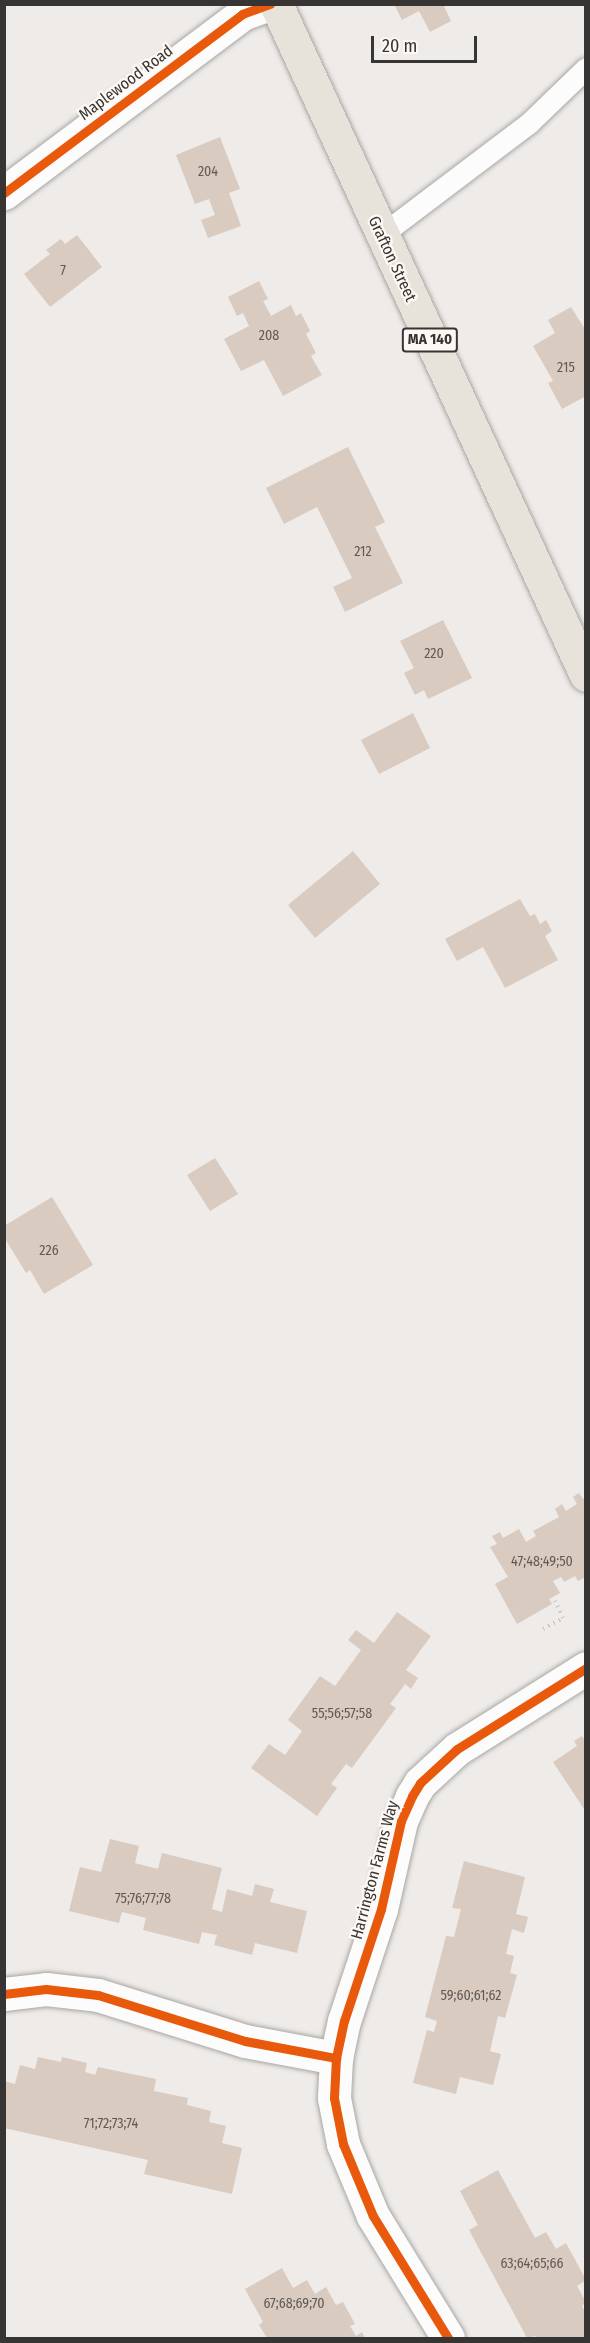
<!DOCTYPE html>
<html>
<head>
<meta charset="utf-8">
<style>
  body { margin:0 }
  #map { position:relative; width:590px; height:2343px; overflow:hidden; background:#eeebe8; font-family:"Fira Sans Condensed",sans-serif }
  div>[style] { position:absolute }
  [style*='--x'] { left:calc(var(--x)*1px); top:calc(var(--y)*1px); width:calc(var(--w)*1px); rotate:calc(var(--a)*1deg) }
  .building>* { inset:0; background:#d9cbc0 }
  .path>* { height:4px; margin-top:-2px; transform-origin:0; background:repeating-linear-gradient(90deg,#cbcac9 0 1.5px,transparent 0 6px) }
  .roads { filter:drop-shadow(0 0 2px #a9a7a5) drop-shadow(0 0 2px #a9a7a5) }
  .lane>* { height:21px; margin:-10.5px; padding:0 10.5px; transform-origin:10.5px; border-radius:10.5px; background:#fcfcfc }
  .street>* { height:33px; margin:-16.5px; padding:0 16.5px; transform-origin:16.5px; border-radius:16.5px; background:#fcfcfc }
  .primary>* { height:33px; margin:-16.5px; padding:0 16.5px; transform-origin:16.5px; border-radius:16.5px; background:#e7e2da }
  .cycleway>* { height:9px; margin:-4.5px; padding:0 4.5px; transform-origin:4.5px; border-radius:4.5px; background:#e8590c }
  span { translate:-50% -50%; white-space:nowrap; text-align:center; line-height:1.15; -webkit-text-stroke:4.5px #fdf8f3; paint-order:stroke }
  .number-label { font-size:14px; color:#605a56 }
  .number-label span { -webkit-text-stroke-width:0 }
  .shield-label span { padding:2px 4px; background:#fdf8f3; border:2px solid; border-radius:4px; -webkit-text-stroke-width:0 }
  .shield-label { font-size:15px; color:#373533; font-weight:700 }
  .street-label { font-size:16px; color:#373533 }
  .frame { position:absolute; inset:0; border:6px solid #373533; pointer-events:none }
  .scale { position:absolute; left:371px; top:36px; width:106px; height:27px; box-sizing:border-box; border:3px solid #373533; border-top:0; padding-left:8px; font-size:18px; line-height:21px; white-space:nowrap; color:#373533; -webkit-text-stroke:4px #fdf8f3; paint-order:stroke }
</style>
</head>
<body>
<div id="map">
  <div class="building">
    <i style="clip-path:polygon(394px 4px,443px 4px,451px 21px,430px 32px,419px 11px,402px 20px)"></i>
    <i style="clip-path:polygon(220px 137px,240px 189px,229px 193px,241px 226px,208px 238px,201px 220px,215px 215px,209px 199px,195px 204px,176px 155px)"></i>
    <i style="clip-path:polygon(77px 235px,102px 267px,50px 307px,24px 274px,50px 254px,46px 250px,61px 239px,65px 244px)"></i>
    <i style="clip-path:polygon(259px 281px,268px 299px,263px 301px,271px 316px,291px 305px,296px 316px,301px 313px,310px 331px,306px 334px,316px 353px,311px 356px,322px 375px,283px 396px,264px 360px,241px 371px,224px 339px,249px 326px,243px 313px,237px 316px,228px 297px)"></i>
    <i style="clip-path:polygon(571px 307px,586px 331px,586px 396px,562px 409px,548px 383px,553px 381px,533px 346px,555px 333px,548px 320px)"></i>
    <i style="clip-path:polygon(348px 447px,385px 522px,375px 527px,403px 583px,345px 612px,333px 587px,352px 578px,317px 507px,284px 524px,266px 488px)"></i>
    <i style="clip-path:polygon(443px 620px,472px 678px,428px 699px,424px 690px,415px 695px,404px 673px,414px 668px,400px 641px)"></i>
    <i style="clip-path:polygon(413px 713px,430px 748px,379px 774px,361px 740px)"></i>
    <i style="clip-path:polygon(353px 851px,380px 884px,315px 938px,288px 905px)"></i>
    <i style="clip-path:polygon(520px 899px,530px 916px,535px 914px,540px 924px,546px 920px,552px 931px,545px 936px,558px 960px,505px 988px,483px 947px,457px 961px,445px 939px)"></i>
    <i style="clip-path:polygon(215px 1158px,238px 1194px,210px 1211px,187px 1175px)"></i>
    <i style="clip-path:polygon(52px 1197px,93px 1265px,44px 1294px,30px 1270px,26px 1273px,4px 1237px,4px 1226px)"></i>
    <i style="clip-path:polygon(579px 1493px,583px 1499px,586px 1498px,586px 1577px,578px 1581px,575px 1576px,564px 1582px,561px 1577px,553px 1581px,560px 1593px,549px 1599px,552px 1604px,517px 1624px,495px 1584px,508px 1577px,490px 1547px,497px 1544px,492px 1536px,500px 1532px,503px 1538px,519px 1529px,526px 1542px,536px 1536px,533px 1531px,559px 1517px,555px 1509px,562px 1504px,566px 1511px,577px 1504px,573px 1497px)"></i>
    <i style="clip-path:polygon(397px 1612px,431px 1636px,406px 1670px,418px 1678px,411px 1689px,405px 1684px,390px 1704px,396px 1708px,352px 1768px,346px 1764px,331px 1784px,337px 1788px,317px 1816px,251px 1768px,269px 1744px,285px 1755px,302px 1731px,288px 1720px,320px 1676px,335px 1686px,361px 1650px,348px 1640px,356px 1630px,374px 1643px)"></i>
    <i style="clip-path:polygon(582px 1736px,586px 1741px,586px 1812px,553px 1762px,577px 1746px,574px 1741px)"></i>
    <i style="clip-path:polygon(110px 1839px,139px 1846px,135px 1863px,158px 1869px,162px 1853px,222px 1868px,212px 1909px,222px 1912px,227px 1889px,252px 1896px,255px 1884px,274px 1889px,270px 1902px,307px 1911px,297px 1953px,255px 1943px,252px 1955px,214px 1945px,217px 1935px,202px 1932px,199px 1944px,143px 1930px,146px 1918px,122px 1912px,119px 1923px,69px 1911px,80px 1867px,101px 1872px)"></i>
    <i style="clip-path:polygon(464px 1861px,525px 1877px,516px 1914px,528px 1917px,524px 1933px,512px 1929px,506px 1954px,514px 1956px,510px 1973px,517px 1975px,505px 2018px,498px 2016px,490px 2051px,501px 2054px,493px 2085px,460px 2077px,456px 2094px,413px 2083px,427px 2030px,434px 2032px,437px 2021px,425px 2017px,446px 1936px,454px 1937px,461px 1909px,452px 1908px)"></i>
    <i style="clip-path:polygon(38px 2057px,61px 2062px,62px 2057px,87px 2063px,85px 2072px,95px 2075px,98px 2067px,156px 2079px,154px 2091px,188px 2098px,187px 2105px,211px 2111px,209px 2122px,226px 2126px,222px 2143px,242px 2148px,232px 2194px,144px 2174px,148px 2160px,4px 2128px,4px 2081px,15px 2084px,20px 2065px,35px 2069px)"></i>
    <i style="clip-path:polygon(498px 2170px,535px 2238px,546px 2232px,556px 2249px,566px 2243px,586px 2280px,577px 2286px,586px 2302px,582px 2306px,586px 2314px,586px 2338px,537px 2338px,535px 2336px,527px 2338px,469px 2230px,478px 2225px,460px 2191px)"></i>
    <i style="clip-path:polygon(282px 2268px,293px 2288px,307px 2280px,315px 2294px,326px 2287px,336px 2305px,343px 2302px,355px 2324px,350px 2326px,356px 2336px,362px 2332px,365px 2338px,267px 2338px,259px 2325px,263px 2322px,245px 2289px)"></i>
  </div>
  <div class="path">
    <i style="--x:543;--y:1629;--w:23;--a:-29"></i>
    <i style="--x:563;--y:1618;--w:19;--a:-115"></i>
  </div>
  <div class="roads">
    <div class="lane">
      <i style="--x:381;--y:235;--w:186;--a:-37.1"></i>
      <i style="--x:529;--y:123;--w:79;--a:-44"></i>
    </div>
    <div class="street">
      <i style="--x:4;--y:193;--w:298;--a:-36.9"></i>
      <i style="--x:242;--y:14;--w:30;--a:-20"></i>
      <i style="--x:4;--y:1994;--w:42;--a:-6.8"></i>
      <i style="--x:46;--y:1989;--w:52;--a:6.6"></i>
      <i style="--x:98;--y:1995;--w:154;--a:17.4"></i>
      <i style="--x:245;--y:2041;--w:93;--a:10.6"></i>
      <i style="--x:336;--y:2058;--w:40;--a:92.9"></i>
      <i style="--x:334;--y:2098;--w:47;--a:78.9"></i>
      <i style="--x:343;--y:2144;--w:78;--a:67.4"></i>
      <i style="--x:373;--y:2216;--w:143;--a:58.4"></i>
      <i style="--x:336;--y:2058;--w:38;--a:-78"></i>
      <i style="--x:344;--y:2021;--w:118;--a:-71.7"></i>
      <i style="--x:381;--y:1909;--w:90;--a:-77.2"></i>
      <i style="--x:401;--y:1821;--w:27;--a:-66"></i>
      <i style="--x:412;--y:1796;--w:15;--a:-58"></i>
      <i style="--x:420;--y:1783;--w:50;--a:-42.6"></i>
      <i style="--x:457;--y:1749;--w:152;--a:-32.1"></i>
    </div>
    <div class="primary">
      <i style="--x:276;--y:4;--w:739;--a:65.2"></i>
    </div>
  </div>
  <div class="cycleway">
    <i style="--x:4;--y:193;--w:298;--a:-36.9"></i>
    <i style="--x:242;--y:14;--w:30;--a:-20"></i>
    <i style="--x:4;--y:1994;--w:42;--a:-6.8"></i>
    <i style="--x:46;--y:1989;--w:52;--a:6.6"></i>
    <i style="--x:98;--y:1995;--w:154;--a:17.4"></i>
    <i style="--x:245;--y:2041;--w:93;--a:10.6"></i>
    <i style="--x:336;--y:2058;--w:40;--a:92.9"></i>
    <i style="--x:334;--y:2098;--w:47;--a:78.9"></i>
    <i style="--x:343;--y:2144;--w:78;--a:67.4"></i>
    <i style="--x:373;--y:2216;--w:143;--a:58.4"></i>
    <i style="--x:336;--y:2058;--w:38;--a:-78"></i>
    <i style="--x:344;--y:2021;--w:118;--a:-71.7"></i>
    <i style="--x:381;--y:1909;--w:90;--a:-77.2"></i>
    <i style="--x:401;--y:1821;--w:27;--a:-66"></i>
    <i style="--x:412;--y:1796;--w:15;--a:-58"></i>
    <i style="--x:420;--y:1783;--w:50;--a:-42.6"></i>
    <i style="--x:457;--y:1749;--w:152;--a:-32.1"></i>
  </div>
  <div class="number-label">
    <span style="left:208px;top:172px">204</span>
    <span style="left:63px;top:271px">7</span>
    <span style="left:269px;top:336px">208</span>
    <span style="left:566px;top:368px">215</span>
    <span style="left:363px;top:552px">212</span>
    <span style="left:434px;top:654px">220</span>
    <span style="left:49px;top:1251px">226</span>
    <span style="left:542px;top:1562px">47;48;49;50</span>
    <span style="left:342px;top:1714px">55;56;57;58</span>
    <span style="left:143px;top:1899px">75;76;77;78</span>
    <span style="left:471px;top:1996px">59;60;61;62</span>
    <span style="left:111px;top:2124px">71;72;73;74</span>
    <span style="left:532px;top:2264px">63;64;65;66</span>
    <span style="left:294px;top:2304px">67;68;69;70</span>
  </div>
  <div class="shield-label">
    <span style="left:430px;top:340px">MA 140</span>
  </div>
  <div class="street-label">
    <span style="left:126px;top:83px;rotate:-37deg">Maplewood Road</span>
    <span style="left:392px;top:259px;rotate:65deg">Grafton Street</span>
    <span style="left:375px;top:1870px;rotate:-75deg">Harrington Farms Way</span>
  </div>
  <div class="frame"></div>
  <div class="scale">20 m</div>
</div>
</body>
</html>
